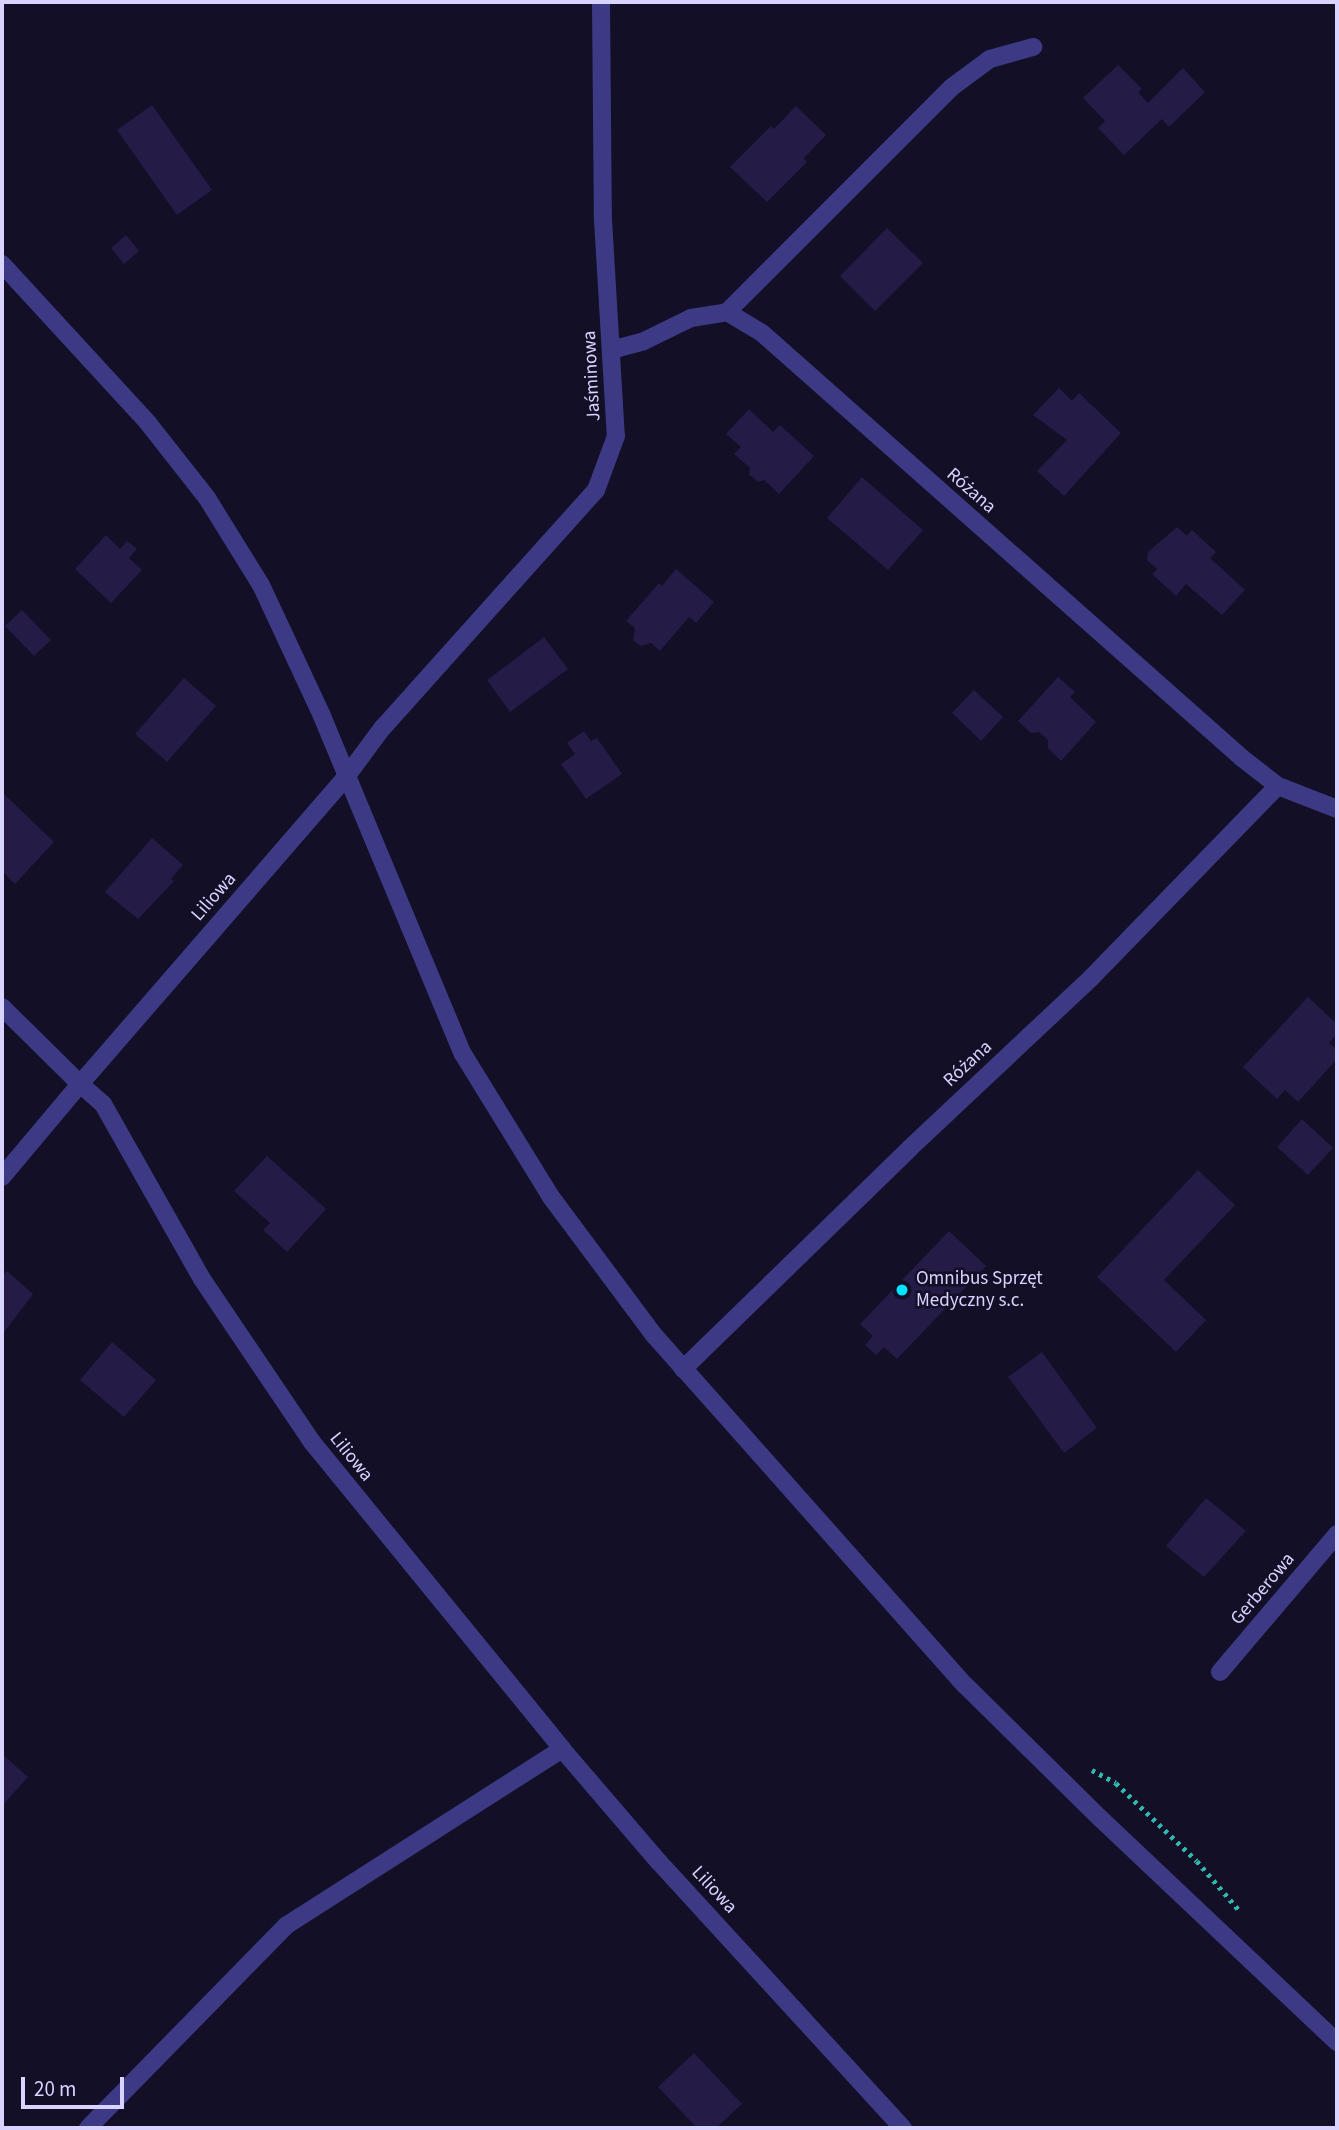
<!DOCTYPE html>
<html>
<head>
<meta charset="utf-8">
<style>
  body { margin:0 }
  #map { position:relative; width:1339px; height:2130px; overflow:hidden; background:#130f26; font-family:"Source Sans 3",sans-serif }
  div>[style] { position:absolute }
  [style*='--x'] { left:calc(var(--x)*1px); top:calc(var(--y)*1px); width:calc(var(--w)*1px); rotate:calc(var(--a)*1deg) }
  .building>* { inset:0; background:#241b47 }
  .path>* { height:4.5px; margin-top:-2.25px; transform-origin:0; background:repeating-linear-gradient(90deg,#2fb8b0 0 3.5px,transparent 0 8.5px) }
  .minor>* { height:18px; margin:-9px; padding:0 9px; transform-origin:9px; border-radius:9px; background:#3d3a85 }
  .dots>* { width:19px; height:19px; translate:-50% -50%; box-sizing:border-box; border:4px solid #130f26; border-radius:50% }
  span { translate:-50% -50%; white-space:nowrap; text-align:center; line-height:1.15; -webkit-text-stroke:5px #130f26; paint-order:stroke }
  .street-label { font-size:19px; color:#d9d4ff }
  .poi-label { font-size:19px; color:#d9d4ff }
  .left { translate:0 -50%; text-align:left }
  .frame { position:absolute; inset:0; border:4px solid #d9d4ff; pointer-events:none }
  .scale { position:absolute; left:21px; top:2077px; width:103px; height:32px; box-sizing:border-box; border:4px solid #d9d4ff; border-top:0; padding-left:9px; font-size:21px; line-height:24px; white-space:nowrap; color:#d9d4ff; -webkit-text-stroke:5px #130f26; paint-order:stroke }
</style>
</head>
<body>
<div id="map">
  <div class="building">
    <i style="clip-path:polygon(1118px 65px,1142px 89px,1138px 92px,1148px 103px,1183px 68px,1205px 92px,1169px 127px,1162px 119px,1124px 155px,1098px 128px,1105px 121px,1083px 98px)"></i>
    <i style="clip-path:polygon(152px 105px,212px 190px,177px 215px,117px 130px)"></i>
    <i style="clip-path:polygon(796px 106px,826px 135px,804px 158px,807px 162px,767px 202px,730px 167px,771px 126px,774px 129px)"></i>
    <i style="clip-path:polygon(887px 228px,923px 263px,875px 311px,840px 276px)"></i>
    <i style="clip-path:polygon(126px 235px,139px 251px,124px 264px,111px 248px)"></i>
    <i style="clip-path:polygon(1059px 388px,1072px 401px,1079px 393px,1121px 433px,1064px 496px,1037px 471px,1067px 440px,1033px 415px)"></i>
    <i style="clip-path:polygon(749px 409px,773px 432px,780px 425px,814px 456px,779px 494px,764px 480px,758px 482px,749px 474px,750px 468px,734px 454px,741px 447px,726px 434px)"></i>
    <i style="clip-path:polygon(862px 477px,923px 530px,888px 570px,827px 518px)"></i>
    <i style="clip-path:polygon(1177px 527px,1187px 536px,1192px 530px,1216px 552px,1210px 558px,1245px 590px,1222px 615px,1186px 584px,1176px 596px,1152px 574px,1157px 569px,1147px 560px,1148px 552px)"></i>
    <i style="clip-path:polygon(106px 535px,120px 549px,127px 541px,137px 549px,129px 558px,142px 570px,111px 603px,75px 569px)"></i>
    <i style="clip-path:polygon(676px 569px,714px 602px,696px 623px,689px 617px,660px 651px,651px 643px,640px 646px,633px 640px,635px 628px,626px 621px,659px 583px,662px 586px)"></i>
    <i style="clip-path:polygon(22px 610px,51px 640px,34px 656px,5px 626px)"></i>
    <i style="clip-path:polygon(544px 637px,568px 669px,510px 712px,487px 680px)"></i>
    <i style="clip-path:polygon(1058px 677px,1075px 692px,1070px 697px,1096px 722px,1061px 761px,1048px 748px,1048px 740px,1039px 732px,1031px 733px,1018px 721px)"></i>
    <i style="clip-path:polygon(184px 678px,216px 706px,167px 762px,135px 734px)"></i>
    <i style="clip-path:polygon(974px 690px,1003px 717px,981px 741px,952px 713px)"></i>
    <i style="clip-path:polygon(584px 731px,591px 741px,597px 738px,622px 774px,586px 799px,561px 764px,575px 754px,567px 743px)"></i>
    <i style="clip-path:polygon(2px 792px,54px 842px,15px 884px,2px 871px)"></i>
    <i style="clip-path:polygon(152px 838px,183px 865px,171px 879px,174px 881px,138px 919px,105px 892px)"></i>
    <i style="clip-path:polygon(1308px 997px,1337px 1024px,1337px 1034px,1329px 1043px,1337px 1050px,1337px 1059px,1298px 1102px,1285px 1090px,1277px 1099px,1243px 1067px)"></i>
    <i style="clip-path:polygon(1302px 1119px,1333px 1148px,1308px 1175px,1277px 1147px)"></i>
    <i style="clip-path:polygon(267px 1156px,326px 1209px,287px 1252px,263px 1230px,270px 1223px,234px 1191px)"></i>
    <i style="clip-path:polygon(1198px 1170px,1235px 1205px,1164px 1280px,1206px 1320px,1176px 1352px,1097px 1277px)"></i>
    <i style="clip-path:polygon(949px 1231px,986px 1266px,897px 1359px,884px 1347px,876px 1355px,865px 1345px,873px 1336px,860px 1324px)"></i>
    <i style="clip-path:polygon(7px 1271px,33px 1294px,2px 1335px,2px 1276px)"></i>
    <i style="clip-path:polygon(112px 1342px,156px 1380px,124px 1417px,80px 1380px)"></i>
    <i style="clip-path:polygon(1042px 1352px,1097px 1428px,1064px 1453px,1008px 1377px)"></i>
    <i style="clip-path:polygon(1206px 1498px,1246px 1531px,1204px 1577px,1166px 1546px)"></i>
    <i style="clip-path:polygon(2px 1754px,28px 1777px,2px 1806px)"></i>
    <i style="clip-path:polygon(694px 2053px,742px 2104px,716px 2128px,697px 2128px,658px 2087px)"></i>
  </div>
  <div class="path">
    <i style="--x:1092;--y:1770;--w:27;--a:28"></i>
    <i style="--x:1116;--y:1783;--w:112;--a:43.9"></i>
    <i style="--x:1197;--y:1861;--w:65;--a:49.4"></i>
  </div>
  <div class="minor">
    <i style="--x:601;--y:2;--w:218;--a:89.5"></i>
    <i style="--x:603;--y:220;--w:216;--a:86.6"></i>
    <i style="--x:616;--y:436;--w:58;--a:110.3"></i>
    <i style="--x:596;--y:490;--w:319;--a:131.9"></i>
    <i style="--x:383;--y:727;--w:62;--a:126.5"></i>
    <i style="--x:346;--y:777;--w:406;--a:130.9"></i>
    <i style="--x:80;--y:1084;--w:30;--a:41"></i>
    <i style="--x:103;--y:1104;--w:201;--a:60.5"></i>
    <i style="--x:202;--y:1279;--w:197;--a:56"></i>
    <i style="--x:312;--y:1442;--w:396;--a:50.8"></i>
    <i style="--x:562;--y:1749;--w:149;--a:49.4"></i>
    <i style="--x:659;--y:1862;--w:361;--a:47.5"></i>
    <i style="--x:2;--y:264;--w:216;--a:47.4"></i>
    <i style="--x:148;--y:423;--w:95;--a:51.8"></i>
    <i style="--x:207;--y:498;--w:102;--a:58.2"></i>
    <i style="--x:261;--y:585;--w:145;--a:65"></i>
    <i style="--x:322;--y:716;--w:366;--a:67.4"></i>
    <i style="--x:463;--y:1054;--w:168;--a:58.4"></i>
    <i style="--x:551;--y:1197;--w:171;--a:53.3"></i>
    <i style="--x:653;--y:1334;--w:470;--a:48.4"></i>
    <i style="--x:965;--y:1685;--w:191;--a:44.6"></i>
    <i style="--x:1101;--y:1819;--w:325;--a:43.4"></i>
    <i style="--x:727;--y:312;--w:318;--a:-45"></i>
    <i style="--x:952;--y:87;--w:47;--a:-36.4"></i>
    <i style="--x:990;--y:59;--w:45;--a:-15.6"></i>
    <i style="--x:611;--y:350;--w:34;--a:-15"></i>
    <i style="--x:644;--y:341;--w:52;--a:-26.1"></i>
    <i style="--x:691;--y:318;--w:36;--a:-9"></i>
    <i style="--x:727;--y:312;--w:41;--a:31"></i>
    <i style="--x:762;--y:333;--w:641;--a:41.52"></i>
    <i style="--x:1242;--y:758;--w:46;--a:37.9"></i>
    <i style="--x:1278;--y:786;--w:63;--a:21.3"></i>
    <i style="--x:2;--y:1007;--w:110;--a:44.6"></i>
    <i style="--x:80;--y:1084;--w:121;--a:130"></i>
    <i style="--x:683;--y:1369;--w:317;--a:-44.2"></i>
    <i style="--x:910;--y:1148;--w:248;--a:-43.2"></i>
    <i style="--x:1091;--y:978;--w:268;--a:-45.8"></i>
    <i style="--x:1220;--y:1672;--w:181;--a:-49.7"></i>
    <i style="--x:88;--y:2128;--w:284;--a:-45.6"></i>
    <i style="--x:287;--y:1925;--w:326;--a:-32.6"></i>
  </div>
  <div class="dots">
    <i style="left:902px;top:1290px;background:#00e5ff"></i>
  </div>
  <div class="street-label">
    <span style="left:592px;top:376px;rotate:-93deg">Jaśminowa</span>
    <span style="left:971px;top:491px;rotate:41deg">Różana</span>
    <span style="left:214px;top:897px;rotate:-49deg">Liliowa</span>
    <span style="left:968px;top:1064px;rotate:-43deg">Różana</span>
    <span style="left:351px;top:1457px;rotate:51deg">Liliowa</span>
    <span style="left:1263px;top:1589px;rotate:-50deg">Gerberowa</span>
    <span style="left:714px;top:1890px;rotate:47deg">Liliowa</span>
  </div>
  <div class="poi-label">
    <span class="left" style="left:916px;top:1290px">Omnibus Sprzęt<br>Medyczny s.c.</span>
  </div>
  <div class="frame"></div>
  <div class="scale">20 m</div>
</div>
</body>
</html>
